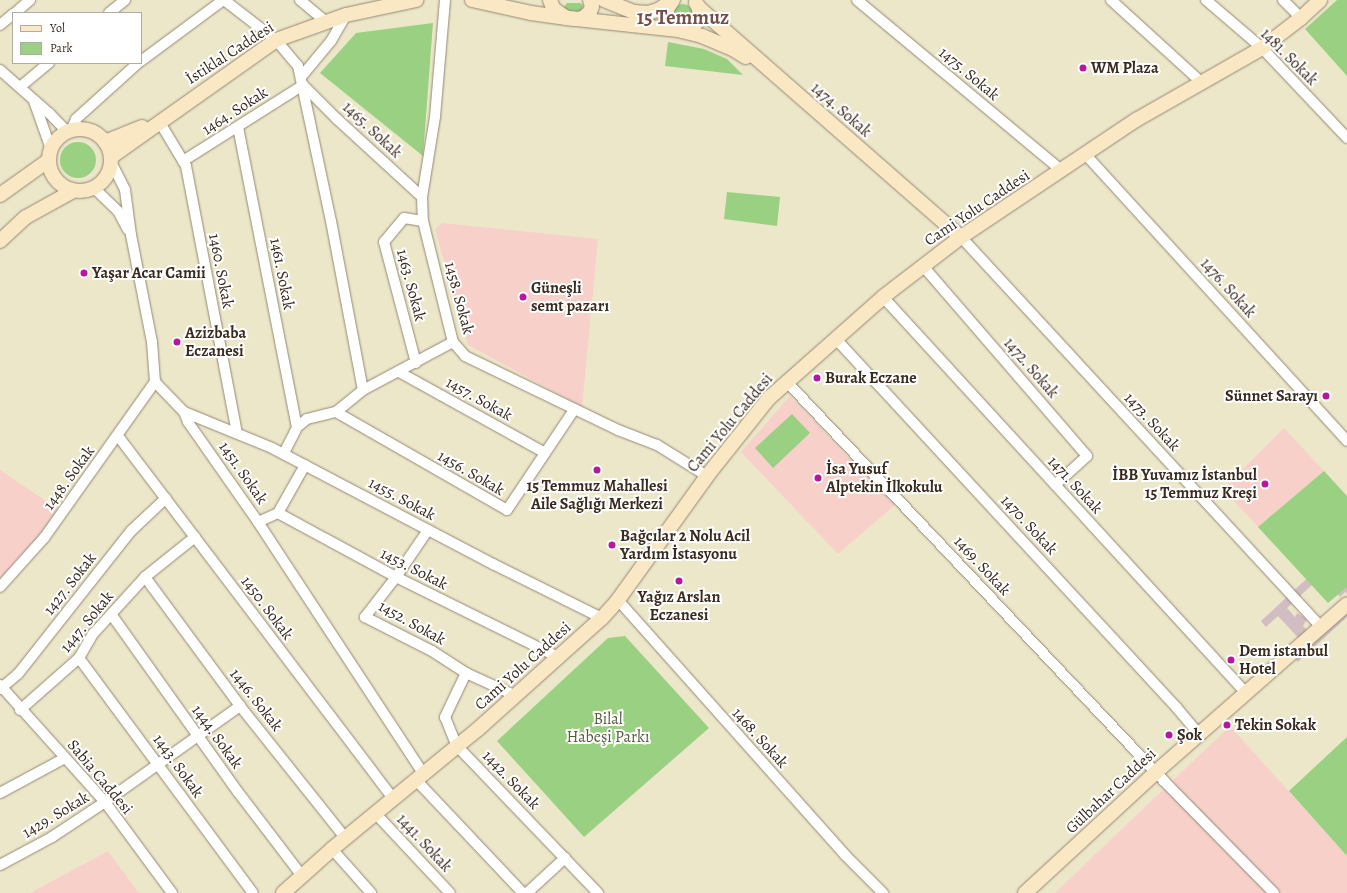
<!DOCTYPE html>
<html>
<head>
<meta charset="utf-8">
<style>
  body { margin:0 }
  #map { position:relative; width:1347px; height:893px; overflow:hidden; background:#ede7ca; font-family:Alegreya,serif }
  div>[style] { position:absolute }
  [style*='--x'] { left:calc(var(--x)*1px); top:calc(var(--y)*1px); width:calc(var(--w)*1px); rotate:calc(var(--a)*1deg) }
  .built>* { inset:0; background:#f7d0ca }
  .industrial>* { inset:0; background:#d2bec2 }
  .green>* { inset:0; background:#99d082 }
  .round { border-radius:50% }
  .roads { filter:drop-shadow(0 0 1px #948874) drop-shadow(0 0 1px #948874) }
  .street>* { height:10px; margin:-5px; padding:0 5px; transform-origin:5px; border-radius:5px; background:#fff }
  .secondary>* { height:14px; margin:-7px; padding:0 7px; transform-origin:7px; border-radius:7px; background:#fae7c3 }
  .secondary>.ring { margin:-7px; padding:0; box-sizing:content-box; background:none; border:14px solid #fae7c3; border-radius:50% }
  .dots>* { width:11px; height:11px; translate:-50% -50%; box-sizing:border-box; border:2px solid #fff; border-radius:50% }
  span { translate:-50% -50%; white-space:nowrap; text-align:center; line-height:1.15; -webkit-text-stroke:4px #fff; paint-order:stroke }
  .street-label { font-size:16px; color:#3b2a1e }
  .poi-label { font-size:16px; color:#3b2a1e; font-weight:700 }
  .left { translate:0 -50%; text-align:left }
  .right { translate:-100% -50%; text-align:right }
  .park-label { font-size:16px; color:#575c3c }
  .district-label { font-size:20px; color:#754e46; font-weight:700 }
  .legend { position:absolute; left:12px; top:12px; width:130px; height:52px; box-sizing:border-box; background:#fff; border:1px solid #b1aaa5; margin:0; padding:5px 7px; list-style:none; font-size:12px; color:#3b2a1e }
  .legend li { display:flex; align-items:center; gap:8px; height:20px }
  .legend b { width:20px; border:1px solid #b1aaa5 }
</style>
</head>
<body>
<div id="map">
  <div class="built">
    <i style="clip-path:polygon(442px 223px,598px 239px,582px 407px,468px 345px,435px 230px)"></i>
    <i style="clip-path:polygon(790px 396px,895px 505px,838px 554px,741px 452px)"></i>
    <i style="clip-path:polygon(1284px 428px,1324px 471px,1258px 527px,1223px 489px)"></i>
    <i style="clip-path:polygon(0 470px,59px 510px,0 586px)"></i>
    <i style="clip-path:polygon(1230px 726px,1347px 856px,1347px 893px,1055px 893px)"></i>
    <i style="clip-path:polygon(108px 851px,139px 893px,30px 893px)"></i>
  </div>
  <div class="industrial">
    <i style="clip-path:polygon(1347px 541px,1347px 594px,1345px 592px,1340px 597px,1332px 587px,1326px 572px,1287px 608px,1295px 617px,1297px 613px,1307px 619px,1303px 626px,1313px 636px,1347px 604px,1347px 617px,1298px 662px,1292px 655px,1304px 644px,1278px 616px,1266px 627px,1261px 621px)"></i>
  </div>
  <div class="green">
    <i style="clip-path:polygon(1337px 0,1347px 0,1347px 76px,1305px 29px)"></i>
    <i style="clip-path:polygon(567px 3px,580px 3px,583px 5px,582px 11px,570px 14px,563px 8px)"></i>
    <i class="round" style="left:673px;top:4px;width:20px;height:20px"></i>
    <i style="clip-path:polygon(433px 23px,423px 156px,320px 73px,356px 33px)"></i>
    <i style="clip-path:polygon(668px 42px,704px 49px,727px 59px,743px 75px,665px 66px)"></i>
    <i class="round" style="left:60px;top:142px;width:36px;height:36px"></i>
    <i style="clip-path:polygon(727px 192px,780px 197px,777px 226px,724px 219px)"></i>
    <i style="clip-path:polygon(792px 414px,810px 433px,773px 468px,755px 448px)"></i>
    <i style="clip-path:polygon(1324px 471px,1347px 496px,1347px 587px,1328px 603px,1258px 527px)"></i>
    <i style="clip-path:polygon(625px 636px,709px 728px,584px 837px,497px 741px,608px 638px)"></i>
    <i style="clip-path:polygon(1347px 737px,1347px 856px,1289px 791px)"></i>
  </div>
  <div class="roads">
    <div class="street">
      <i style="--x:224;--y:0;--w:66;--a:37.6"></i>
      <i style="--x:276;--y:40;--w:34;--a:50"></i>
      <i style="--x:298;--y:66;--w:158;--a:78"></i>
      <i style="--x:331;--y:221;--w:172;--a:79.3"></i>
      <i style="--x:300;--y:0;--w:35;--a:40"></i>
      <i style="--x:445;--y:0;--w:117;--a:94.9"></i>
      <i style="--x:435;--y:117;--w:81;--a:99.2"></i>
      <i style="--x:422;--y:197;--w:24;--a:88"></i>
      <i style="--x:423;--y:221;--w:125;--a:76.1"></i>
      <i style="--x:453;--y:342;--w:18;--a:49"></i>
      <i style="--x:465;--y:356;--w:170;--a:25.8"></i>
      <i style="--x:618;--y:430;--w:42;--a:21"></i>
      <i style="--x:657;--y:445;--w:59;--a:31.8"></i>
      <i style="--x:857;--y:0;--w:267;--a:39.8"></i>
      <i style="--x:1111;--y:0;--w:122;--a:42.3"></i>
      <i style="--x:1206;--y:0;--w:74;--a:40.6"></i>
      <i style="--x:1262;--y:48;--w:124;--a:46.6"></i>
      <i style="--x:1283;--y:0;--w:25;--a:45"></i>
      <i style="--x:15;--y:13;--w:20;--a:-41"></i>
      <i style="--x:109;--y:13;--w:21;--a:-39"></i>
      <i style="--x:0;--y:25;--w:17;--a:-40"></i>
      <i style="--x:141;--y:61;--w:102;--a:-36.6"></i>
      <i style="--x:0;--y:70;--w:65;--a:41.3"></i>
      <i style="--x:49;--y:113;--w:28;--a:46"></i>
      <i style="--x:301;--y:77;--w:47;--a:-50.2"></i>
      <i style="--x:331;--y:41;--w:30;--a:-60"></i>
      <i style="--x:20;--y:87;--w:38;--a:-40"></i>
      <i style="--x:34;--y:101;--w:51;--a:70.5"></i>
      <i style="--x:159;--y:121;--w:52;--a:59"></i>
      <i style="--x:186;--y:166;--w:272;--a:79.2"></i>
      <i style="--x:238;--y:127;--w:306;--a:78.9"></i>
      <i style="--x:71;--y:131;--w:13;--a:-67"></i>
      <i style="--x:76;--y:119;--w:84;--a:-42.1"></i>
      <i style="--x:1086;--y:155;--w:387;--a:47.6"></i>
      <i style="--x:183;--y:161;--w:142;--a:-32.3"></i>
      <i style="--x:303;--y:85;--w:48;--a:45"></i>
      <i style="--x:337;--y:119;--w:115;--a:42.5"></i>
      <i style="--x:111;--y:162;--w:31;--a:63"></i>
      <i style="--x:125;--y:190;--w:45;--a:82.4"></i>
      <i style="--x:131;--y:235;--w:109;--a:78.9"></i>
      <i style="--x:152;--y:342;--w:40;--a:85.7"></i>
      <i style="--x:155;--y:382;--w:42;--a:46"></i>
      <i style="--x:184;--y:412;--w:11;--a:68"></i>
      <i style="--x:188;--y:422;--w:122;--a:55"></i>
      <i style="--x:258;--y:522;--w:303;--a:56.7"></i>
      <i style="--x:94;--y:188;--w:33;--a:44"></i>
      <i style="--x:118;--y:211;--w:21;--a:62"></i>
      <i style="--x:961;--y:237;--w:531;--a:47.29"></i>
      <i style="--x:923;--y:266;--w:251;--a:49.2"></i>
      <i style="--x:1087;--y:456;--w:43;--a:137.8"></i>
      <i style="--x:883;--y:297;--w:537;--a:47.49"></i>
      <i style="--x:835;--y:338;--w:504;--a:47.25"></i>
      <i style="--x:1177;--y:708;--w:34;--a:50"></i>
      <i style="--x:416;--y:363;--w:125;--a:-104.8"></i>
      <i style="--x:384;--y:242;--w:31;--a:-50"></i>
      <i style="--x:404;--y:218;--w:19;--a:9"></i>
      <i style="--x:399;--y:372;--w:167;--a:29"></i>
      <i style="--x:786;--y:381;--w:550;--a:46.62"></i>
      <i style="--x:1164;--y:781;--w:157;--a:45.5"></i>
      <i style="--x:184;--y:412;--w:95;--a:22.2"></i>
      <i style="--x:272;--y:448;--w:250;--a:27.7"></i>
      <i style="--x:493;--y:564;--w:122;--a:26.4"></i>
      <i style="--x:336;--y:412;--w:197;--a:29.8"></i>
      <i style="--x:507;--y:510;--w:120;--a:-56.2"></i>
      <i style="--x:118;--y:436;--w:455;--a:52.8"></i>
      <i style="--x:284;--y:453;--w:29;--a:-63"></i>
      <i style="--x:297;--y:427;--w:13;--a:-39"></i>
      <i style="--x:307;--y:419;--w:30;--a:-14"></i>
      <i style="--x:336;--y:412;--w:35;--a:-39"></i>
      <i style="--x:363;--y:390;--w:102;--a:-28.1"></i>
      <i style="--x:278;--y:513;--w:55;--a:-60.6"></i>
      <i style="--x:258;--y:522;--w:22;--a:-24"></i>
      <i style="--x:278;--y:513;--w:134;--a:28.5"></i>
      <i style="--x:396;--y:577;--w:181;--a:26.3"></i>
      <i style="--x:428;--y:530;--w:57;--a:124.2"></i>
      <i style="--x:396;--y:577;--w:51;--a:127.8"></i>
      <i style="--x:365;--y:617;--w:75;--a:26.9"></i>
      <i style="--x:432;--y:651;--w:40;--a:32.9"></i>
      <i style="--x:466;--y:673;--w:53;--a:24.6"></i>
      <i style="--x:145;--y:577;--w:160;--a:53.6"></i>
      <i style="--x:240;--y:706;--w:170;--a:51.4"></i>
      <i style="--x:0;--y:587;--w:66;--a:-48.1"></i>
      <i style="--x:44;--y:538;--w:191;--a:-54.6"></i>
      <i style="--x:618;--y:600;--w:341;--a:48.3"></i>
      <i style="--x:845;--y:855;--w:54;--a:45"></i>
      <i style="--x:111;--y:614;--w:219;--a:54.5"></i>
      <i style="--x:238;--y:792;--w:106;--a:52.7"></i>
      <i style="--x:79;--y:658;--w:292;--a:53.5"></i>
      <i style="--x:466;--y:673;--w:49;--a:115.5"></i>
      <i style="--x:445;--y:717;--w:31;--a:68"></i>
      <i style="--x:457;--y:746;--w:204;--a:46.2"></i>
      <i style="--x:0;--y:685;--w:157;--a:48.1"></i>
      <i style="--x:105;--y:802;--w:113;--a:53.6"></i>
      <i style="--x:0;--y:689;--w:23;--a:-40"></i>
      <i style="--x:18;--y:674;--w:182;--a:-51.7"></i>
      <i style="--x:131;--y:531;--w:48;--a:-43.3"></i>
      <i style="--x:20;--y:710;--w:79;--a:-41.4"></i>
      <i style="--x:79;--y:658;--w:28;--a:-60"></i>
      <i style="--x:93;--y:634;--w:77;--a:-47.6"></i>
      <i style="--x:145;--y:577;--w:64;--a:-38.7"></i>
      <i style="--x:417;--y:781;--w:154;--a:46.6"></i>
      <i style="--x:0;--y:793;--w:74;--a:-28.3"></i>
      <i style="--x:376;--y:814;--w:108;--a:46.9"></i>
      <i style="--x:332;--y:849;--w:59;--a:48.4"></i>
      <i style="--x:0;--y:865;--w:59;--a:-28.3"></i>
      <i style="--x:52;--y:837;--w:64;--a:-33.4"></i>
      <i style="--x:105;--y:802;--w:166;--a:-35.4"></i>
      <i style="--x:527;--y:893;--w:52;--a:-42.6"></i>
    </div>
    <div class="secondary">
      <i style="--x:472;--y:0;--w:60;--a:12.4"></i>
      <i style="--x:531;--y:13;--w:36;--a:8"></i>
      <i style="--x:567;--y:18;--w:112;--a:6.2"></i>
      <i style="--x:678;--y:30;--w:25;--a:14"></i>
      <i style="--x:702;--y:36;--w:34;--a:23"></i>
      <i style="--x:733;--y:49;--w:15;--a:32"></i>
      <i style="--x:550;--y:0;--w:9;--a:69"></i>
      <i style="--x:553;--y:8;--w:8;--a:40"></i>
      <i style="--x:559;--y:13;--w:9;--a:32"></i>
      <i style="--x:567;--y:18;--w:10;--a:6"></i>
      <i style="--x:577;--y:19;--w:6;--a:-9"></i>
      <i style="--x:583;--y:18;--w:9;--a:-41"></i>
      <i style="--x:590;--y:12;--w:6;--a:-72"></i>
      <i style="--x:592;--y:6;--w:6;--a:-108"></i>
      <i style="--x:604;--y:0;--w:32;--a:22"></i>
      <i style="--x:634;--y:12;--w:14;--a:4"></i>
      <i style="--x:648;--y:13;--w:10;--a:-17"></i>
      <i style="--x:658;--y:10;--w:17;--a:-33"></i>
      <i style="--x:673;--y:0;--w:11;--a:124"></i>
      <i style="--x:667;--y:9;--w:10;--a:90"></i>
      <i style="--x:667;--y:19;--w:11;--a:56"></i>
      <i style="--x:673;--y:28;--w:10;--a:17"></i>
      <i style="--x:683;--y:31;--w:11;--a:-22"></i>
      <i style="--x:693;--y:27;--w:11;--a:-52"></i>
      <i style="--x:700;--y:18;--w:10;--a:-96"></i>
      <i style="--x:699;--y:8;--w:6;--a:-121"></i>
      <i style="--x:699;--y:8;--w:348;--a:41.2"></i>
      <i class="ring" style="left:49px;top:129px;width:48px;height:48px"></i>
      <i style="--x:105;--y:142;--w:40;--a:-22"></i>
      <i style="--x:111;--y:157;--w:202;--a:-35.3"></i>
      <i style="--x:276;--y:40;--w:74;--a:-19.7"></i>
      <i style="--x:346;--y:15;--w:72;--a:-12.1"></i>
      <i style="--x:0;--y:195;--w:60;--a:-35.5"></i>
      <i style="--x:0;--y:241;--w:35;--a:-43"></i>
      <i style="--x:26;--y:217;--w:54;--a:-29"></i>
      <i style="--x:283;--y:893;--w:66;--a:-41.9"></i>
      <i style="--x:332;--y:849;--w:188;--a:-39.4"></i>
      <i style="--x:477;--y:730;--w:168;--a:-41.9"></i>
      <i style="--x:602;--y:618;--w:24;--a:-48"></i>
      <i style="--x:618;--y:600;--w:153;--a:-54.3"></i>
      <i style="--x:707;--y:476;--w:100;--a:-51.5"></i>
      <i style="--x:769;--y:398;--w:152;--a:-41.5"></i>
      <i style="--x:883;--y:297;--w:98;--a:-37.6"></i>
      <i style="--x:961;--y:237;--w:211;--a:-33.8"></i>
      <i style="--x:1136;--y:120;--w:145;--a:-29.7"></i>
      <i style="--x:1262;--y:48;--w:49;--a:-37.6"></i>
      <i style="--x:1301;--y:18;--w:26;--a:-43"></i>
      <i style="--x:1025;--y:893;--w:178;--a:-42.7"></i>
      <i style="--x:1156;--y:772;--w:254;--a:-41.3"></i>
    </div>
  </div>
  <div class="dots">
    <i style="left:1083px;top:68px;background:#b5179e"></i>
    <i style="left:84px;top:273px;background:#b5179e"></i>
    <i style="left:523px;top:297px;background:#b5179e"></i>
    <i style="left:177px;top:342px;background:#b5179e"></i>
    <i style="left:817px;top:378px;background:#b5179e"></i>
    <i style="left:1326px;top:396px;background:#b5179e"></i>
    <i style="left:597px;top:470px;background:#b5179e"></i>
    <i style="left:818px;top:478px;background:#b5179e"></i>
    <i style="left:1265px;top:484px;background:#b5179e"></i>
    <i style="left:612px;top:545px;background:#b5179e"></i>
    <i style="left:679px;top:581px;background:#b5179e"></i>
    <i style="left:1231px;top:660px;background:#b5179e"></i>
    <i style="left:1227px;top:725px;background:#b5179e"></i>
    <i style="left:1169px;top:735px;background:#b5179e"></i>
  </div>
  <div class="street-label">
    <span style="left:230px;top:53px;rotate:-33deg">İstiklal Caddesi</span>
    <span style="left:1289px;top:57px;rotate:45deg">1481. Sokak</span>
    <span style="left:969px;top:74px;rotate:40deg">1475. Sokak</span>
    <span style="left:841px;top:110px;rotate:41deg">1474. Sokak</span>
    <span style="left:235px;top:111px;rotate:-33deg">1464. Sokak</span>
    <span style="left:372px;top:130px;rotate:43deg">1465. Sokak</span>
    <span style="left:977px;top:208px;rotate:-34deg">Cami Yolu Caddesi</span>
    <span style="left:221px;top:271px;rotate:79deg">1460. Sokak</span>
    <span style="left:282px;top:274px;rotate:79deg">1461. Sokak</span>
    <span style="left:411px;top:285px;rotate:75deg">1463. Sokak</span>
    <span style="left:1228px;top:288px;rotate:48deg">1476. Sokak</span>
    <span style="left:459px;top:298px;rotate:75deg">1458. Sokak</span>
    <span style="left:1031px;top:368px;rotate:49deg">1472. Sokak</span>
    <span style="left:479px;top:399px;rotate:29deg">1457. Sokak</span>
    <span style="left:1152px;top:422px;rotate:47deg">1473. Sokak</span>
    <span style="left:730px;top:423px;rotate:-50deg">Cami Yolu Caddesi</span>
    <span style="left:243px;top:473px;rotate:55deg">1451. Sokak</span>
    <span style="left:471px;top:473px;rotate:30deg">1456. Sokak</span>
    <span style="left:69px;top:478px;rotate:-54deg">1448. Sokak</span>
    <span style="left:1075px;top:485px;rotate:47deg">1471. Sokak</span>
    <span style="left:402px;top:499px;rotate:28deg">1455. Sokak</span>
    <span style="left:1029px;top:525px;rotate:47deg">1470. Sokak</span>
    <span style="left:982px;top:566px;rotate:47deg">1469. Sokak</span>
    <span style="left:414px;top:569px;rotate:27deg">1453. Sokak</span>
    <span style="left:70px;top:584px;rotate:-52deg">1427. Sokak</span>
    <span style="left:267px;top:608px;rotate:53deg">1450. Sokak</span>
    <span style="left:87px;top:622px;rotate:-51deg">1447. Sokak</span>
    <span style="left:412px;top:623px;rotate:29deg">1452. Sokak</span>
    <span style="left:523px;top:666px;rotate:-42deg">Cami Yolu Caddesi</span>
    <span style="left:256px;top:700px;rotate:52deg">1446. Sokak</span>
    <span style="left:217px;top:737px;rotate:54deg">1444. Sokak</span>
    <span style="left:760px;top:738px;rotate:48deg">1468. Sokak</span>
    <span style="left:178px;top:766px;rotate:54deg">1443. Sokak</span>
    <span style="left:100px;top:777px;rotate:50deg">Sabia Caddesi</span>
    <span style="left:511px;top:780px;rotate:46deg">1442. Sokak</span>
    <span style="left:1111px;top:791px;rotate:-43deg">Gülbahar Caddesi</span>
    <span style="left:56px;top:815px;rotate:-31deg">1429. Sokak</span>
    <span style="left:424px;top:843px;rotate:47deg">1441. Sokak</span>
  </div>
  <div class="poi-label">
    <span class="left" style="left:1091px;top:68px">WM Plaza</span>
    <span class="left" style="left:92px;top:273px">Yaşar Acar Camii</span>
    <span class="left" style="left:531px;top:297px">Güneşli<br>semt pazarı</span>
    <span class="left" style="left:185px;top:342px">Azizbaba<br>Eczanesi</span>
    <span class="left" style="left:825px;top:378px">Burak Eczane</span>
    <span class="right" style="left:1318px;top:396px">Sünnet Sarayı</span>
    <span class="left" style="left:826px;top:478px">İsa Yusuf<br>Alptekin İlkokulu</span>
    <span class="right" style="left:1257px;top:484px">İBB Yuvamız İstanbul<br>15 Temmuz Kreşi</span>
    <span style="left:597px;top:495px">15 Temmuz Mahallesi<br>Aile Sağlığı Merkezi</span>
    <span class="left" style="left:620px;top:545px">Bağcılar 2 Nolu Acil<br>Yardım İstasyonu</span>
    <span style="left:679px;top:606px">Yağız Arslan<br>Eczanesi</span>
    <span class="left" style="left:1239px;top:660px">Dem istanbul<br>Hotel</span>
    <span class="left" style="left:1235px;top:725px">Tekin Sokak</span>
    <span class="left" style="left:1177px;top:735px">Şok</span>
  </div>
  <div class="park-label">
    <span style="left:608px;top:728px">Bilal<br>Habeşi Parkı</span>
  </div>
  <div class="district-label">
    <span style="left:683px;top:17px">15 Temmuz</span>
  </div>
  <ul class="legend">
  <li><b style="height:5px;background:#fae7c3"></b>Yol</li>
  <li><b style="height:11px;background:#99d082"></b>Park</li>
  </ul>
</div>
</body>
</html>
